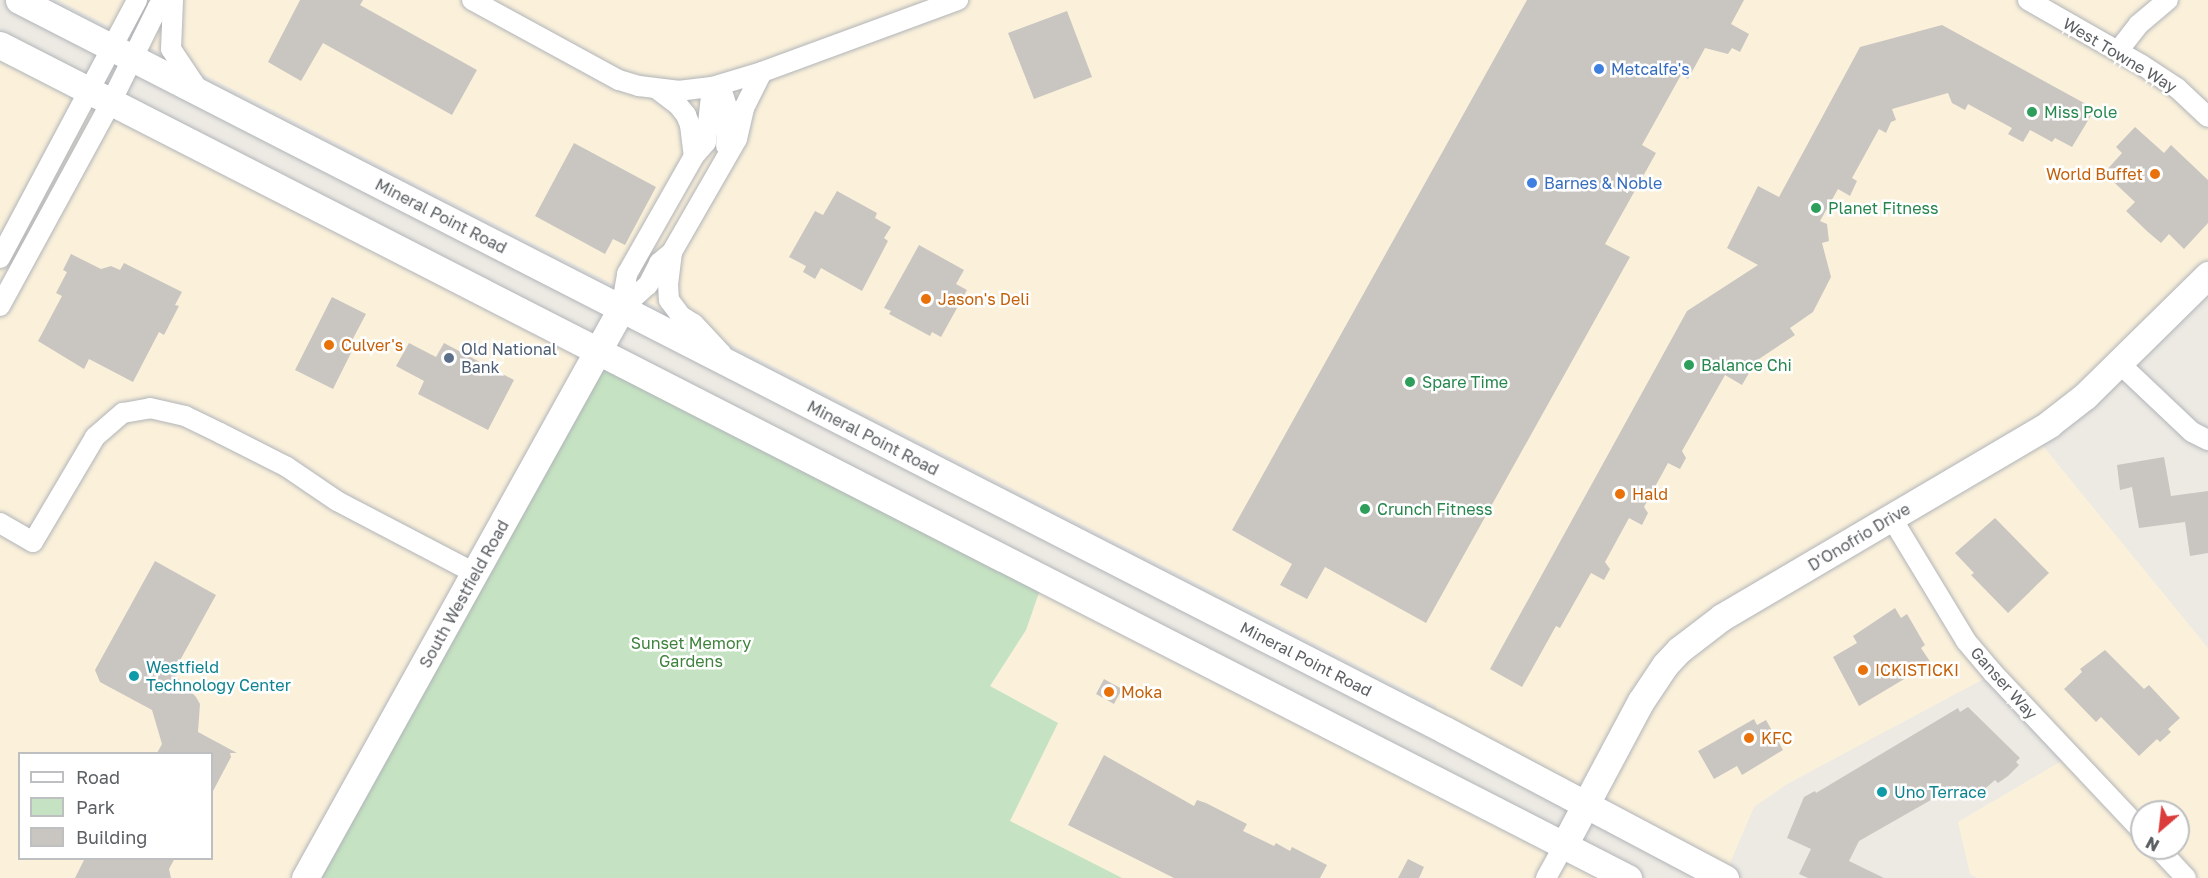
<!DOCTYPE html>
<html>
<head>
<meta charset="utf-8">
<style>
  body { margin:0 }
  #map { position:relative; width:2208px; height:878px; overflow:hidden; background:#edeae4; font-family:"Golos Text",sans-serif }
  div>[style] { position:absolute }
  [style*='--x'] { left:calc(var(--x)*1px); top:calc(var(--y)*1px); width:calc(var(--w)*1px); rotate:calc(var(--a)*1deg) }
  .commercial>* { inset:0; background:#fbf1db }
  .green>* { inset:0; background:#c5e3c2 }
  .building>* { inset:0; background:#c9c5c0 }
  .roads { filter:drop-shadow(0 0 2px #b1b4b8) drop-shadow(0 0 2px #b1b4b8) }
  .street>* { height:20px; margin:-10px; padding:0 10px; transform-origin:10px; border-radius:10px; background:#fff }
  .secondary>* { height:27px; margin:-13.5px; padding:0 13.5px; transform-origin:13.5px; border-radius:13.5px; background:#fff }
  .dots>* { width:16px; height:16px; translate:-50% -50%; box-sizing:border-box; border:3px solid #fff; border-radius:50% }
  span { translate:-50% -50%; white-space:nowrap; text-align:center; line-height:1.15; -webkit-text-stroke:5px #fff; paint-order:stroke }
  .street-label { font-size:16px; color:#5c6063 }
  .shop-label { font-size:16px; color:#366cbe }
  .left { translate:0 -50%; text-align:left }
  .leisure-label { font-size:16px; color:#27864d }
  .food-label { font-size:16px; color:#c56008 }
  .right { translate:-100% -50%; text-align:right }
  .service-label { font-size:16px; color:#4e5e75 }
  .park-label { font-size:16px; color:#3e823c }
  .culture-label { font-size:16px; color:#0d838f }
  .legend { position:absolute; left:18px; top:752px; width:195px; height:108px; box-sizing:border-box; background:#fff; border:2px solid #bebfc1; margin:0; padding:8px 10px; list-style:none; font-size:18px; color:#5c6063 }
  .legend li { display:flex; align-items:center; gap:12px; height:30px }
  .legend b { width:30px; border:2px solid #bebfc1 }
  .north { position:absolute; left:2130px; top:800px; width:60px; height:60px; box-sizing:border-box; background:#fff; border:2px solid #bebfc1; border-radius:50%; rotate:208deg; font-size:16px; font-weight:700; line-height:24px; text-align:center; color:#5c6063 }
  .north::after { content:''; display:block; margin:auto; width:21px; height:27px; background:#db3d3c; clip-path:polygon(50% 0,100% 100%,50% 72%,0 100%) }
</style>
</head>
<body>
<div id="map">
  <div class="commercial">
    <i style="clip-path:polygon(evenodd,58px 0,2208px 0,2208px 275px,2033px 434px,2208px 648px,2208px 878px,1977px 878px,1970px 874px,1958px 822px,2070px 756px,1993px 674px,1787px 784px,1754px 807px,1724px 877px,1429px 723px,1437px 706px,58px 0,2142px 812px,2178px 812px,2178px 848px,2142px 848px,2142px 812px)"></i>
    <i style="clip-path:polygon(evenodd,0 45px,599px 351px,305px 878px,0 878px,0 45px,20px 754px,212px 754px,212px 858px,20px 858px,20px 754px)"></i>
    <i style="clip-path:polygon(1044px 578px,1628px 878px,1122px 878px,1009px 821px,1058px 723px,990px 686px,1026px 630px)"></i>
  </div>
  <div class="green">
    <i style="clip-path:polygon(599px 351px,1044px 578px,1026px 630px,990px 686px,1058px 723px,1010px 821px,1122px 878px,305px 878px)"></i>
  </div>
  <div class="building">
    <i style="clip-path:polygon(300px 0,363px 0,360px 5px,477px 70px,452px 115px,323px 43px,301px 81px,268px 62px)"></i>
    <i style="clip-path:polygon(1527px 0,1744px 0,1731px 24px,1749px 34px,1740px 52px,1732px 48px,1728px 54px,1705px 48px,1688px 79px,1681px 75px,1642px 145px,1656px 153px,1605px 244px,1630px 257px,1426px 623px,1325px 567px,1307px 599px,1280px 585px,1292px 564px,1232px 530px)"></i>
    <i style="clip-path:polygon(1067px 11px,1092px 77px,1034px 99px,1008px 33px)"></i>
    <i style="clip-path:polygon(1942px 25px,2095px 109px,2072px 147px,2055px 138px,2052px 142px,2030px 130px,2023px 142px,2008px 134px,2012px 128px,1968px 104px,1965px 110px,1952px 103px,1948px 93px,1892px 109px,1896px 120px,1891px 122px,1886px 133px,1879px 129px,1852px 178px,1857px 181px,1850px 196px,1838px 189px,1820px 221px,1827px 224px,1829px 241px,1822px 243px,1831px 277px,1813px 312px,1790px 328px,1795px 335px,1756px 361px,1742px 385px,1725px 375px,1682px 451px,1686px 458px,1680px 469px,1668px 463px,1644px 507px,1648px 513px,1642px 525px,1629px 518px,1605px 562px,1610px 569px,1604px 580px,1591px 573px,1560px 628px,1556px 626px,1522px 687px,1490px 669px,1687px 311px,1758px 265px,1727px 248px,1758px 186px,1779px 197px,1860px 47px)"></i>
    <i style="clip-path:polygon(2135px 127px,2164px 153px,2171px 145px,2208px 180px,2208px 223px,2184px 249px,2169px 234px,2161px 243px,2148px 232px,2126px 211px,2135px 202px,2104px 173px,2122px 153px,2116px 147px)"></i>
    <i style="clip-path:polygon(574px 143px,656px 187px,625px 245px,613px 239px,605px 254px,535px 216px)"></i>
    <i style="clip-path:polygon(837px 191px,877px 213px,875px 218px,891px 227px,884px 238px,888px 241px,862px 291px,821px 268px,815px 279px,803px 272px,806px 266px,789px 257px,815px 211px,823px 215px)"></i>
    <i style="clip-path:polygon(919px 245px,964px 270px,956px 284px,967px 290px,941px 337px,932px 332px,930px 336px,889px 314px,891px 311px,884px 308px)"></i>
    <i style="clip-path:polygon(71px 254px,101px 269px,111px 266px,120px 270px,124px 263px,182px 292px,175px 305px,179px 306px,164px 335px,159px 332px,133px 382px,89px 359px,84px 369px,38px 341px,62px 296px,56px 293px,67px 272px,63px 270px)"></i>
    <i style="clip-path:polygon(332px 297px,366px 314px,348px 348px,352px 351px,333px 389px,295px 370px)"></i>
    <i style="clip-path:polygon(409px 343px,436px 357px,444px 343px,514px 380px,488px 430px,418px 394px,424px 381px,396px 366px)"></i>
    <i style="clip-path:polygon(2164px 457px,2171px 496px,2208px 491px,2208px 553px,2190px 556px,2185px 522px,2139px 528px,2132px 487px,2120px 490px,2117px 465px)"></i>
    <i style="clip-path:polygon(1995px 518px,2049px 573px,2008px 613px,1971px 575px,1974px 573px,1955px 553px)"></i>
    <i style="clip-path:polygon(155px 561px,216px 595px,173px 673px,196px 697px,200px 704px,198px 732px,237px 753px,230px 753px,231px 757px,212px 793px,212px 753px,157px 753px,162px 744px,152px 710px,100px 682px,95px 670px)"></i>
    <i style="clip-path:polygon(1895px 608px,1901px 618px,1907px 614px,1925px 645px,1921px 648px,1931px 663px,1859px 706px,1833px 657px,1857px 643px,1853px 636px)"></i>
    <i style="clip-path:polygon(2105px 650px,2144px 689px,2149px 685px,2180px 718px,2168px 729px,2171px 732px,2160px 742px,2157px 739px,2139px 756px,2101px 717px,2096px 722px,2064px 689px,2082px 672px,2080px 669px)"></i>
    <i style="clip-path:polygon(1104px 679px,1122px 689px,1114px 704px,1096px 694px)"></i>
    <i style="clip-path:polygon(1968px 707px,2020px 758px,2016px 762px,2019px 765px,2008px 776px,1998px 783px,1995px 780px,1972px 800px,1952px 788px,1859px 841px,1849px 861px,1884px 878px,1808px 878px,1799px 874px,1811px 849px,1787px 838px,1804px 797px,1815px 791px,1816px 793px,1958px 708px,1960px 712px)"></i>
    <i style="clip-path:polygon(1754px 719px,1757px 725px,1766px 720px,1783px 750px,1742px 775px,1737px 766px,1714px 779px,1698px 751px)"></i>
    <i style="clip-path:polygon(1104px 755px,1194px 806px,1197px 800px,1206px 803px,1247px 824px,1243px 831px,1274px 846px,1276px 843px,1290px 851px,1292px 847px,1327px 865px,1320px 878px,1174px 878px,1068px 825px)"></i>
    <i style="clip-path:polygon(85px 858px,175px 858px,169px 869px,171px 878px,75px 878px)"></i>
    <i style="clip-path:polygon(1408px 859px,1424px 867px,1419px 878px,1398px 878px)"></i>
  </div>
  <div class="roads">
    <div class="street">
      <i style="--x:173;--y:0;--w:49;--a:92.3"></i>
      <i style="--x:171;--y:49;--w:50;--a:56.3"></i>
      <i style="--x:472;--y:0;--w:167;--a:28.6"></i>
      <i style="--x:619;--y:80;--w:21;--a:17"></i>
      <i style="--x:639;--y:86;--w:39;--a:7"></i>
      <i style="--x:678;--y:91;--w:34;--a:-7"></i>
      <i style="--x:712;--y:87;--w:52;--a:-16.7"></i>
      <i style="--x:762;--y:72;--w:209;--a:-20.2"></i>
      <i style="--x:2028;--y:0;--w:131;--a:29.7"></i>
      <i style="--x:2142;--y:65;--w:42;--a:33.3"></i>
      <i style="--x:2177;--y:88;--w:42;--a:43.1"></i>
      <i style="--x:2118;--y:51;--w:33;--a:-52"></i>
      <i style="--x:2138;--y:25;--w:39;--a:-40"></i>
      <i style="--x:720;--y:85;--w:25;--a:72"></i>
      <i style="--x:728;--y:109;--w:37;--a:93"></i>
      <i style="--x:657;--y:89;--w:26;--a:37"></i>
      <i style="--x:678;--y:105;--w:13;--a:51"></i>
      <i style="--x:686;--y:115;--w:11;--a:68"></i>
      <i style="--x:690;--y:125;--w:31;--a:83"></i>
      <i style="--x:672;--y:252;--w:31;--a:97"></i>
      <i style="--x:668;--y:283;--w:17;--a:87"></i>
      <i style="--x:669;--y:300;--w:20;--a:53"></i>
      <i style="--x:681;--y:316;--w:15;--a:32"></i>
      <i style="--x:694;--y:324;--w:41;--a:47"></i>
      <i style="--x:0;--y:258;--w:292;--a:-62"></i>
      <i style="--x:0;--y:306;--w:232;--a:-61.4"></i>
      <i style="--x:111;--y:102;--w:106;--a:-63.7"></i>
      <i style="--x:158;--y:7;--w:9;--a:-49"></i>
      <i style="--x:621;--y:309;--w:36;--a:-42"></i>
      <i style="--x:648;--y:285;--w:25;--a:-63"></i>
      <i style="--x:659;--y:263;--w:17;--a:-40"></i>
      <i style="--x:672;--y:252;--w:130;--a:-60.1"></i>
      <i style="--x:737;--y:139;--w:32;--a:-77"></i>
      <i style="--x:744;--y:108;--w:40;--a:-63.4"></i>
      <i style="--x:621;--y:309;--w:36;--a:-80"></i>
      <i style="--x:627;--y:274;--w:136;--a:-60.4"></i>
      <i style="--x:694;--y:156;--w:18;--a:-49"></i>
      <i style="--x:706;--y:142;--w:55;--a:-83.8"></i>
      <i style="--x:2119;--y:363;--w:100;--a:43.4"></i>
      <i style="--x:2192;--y:432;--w:18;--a:27"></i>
      <i style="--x:1891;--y:517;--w:145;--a:58.8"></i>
      <i style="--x:1966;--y:641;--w:42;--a:49.8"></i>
      <i style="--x:1993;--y:673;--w:217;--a:46.7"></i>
      <i style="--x:0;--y:523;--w:38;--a:30"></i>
      <i style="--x:33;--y:542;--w:122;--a:-59.4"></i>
      <i style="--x:95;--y:437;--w:37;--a:-41"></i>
      <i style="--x:123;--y:413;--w:27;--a:-10"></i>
      <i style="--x:150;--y:408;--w:36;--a:13"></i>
      <i style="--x:185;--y:416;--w:39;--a:26"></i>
      <i style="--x:220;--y:433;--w:75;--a:26.9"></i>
      <i style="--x:287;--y:467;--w:60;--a:34.2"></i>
      <i style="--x:337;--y:501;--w:156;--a:27.6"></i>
      <i style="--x:2158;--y:848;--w:41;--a:47"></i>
      <i style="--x:1546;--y:878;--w:38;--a:-61"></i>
    </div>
    <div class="secondary">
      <i style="--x:19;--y:0;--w:1602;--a:27.11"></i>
      <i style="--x:1445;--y:730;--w:317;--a:27.9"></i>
      <i style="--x:0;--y:45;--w:1829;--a:27.1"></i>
      <i style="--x:1564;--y:845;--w:163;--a:-61.9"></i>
      <i style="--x:1641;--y:701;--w:43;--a:-56.3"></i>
      <i style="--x:1665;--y:665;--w:21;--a:-47"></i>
      <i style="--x:1679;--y:650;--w:54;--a:-37.5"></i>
      <i style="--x:1722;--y:617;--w:380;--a:-30.5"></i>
      <i style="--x:2049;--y:424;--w:46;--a:-37.9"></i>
      <i style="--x:2085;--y:396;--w:173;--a:-44.5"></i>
      <i style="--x:305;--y:878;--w:651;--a:-60.95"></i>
    </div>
  </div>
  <div class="dots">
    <i style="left:1599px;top:69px;background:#3f7fe0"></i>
    <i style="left:2032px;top:112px;background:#2e9e5b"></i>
    <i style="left:2155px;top:174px;background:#e8710a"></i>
    <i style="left:1532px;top:183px;background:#3f7fe0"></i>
    <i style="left:1816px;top:208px;background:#2e9e5b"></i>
    <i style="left:926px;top:299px;background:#e8710a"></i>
    <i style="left:329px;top:345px;background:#e8710a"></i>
    <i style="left:449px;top:358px;background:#5c6f8a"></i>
    <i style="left:1689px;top:365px;background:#2e9e5b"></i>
    <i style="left:1410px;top:382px;background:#2e9e5b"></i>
    <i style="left:1620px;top:494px;background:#e8710a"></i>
    <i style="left:1365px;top:509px;background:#2e9e5b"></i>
    <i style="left:1863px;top:670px;background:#e8710a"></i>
    <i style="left:134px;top:676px;background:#0f9aa8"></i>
    <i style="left:1109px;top:692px;background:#e8710a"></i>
    <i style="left:1749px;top:738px;background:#e8710a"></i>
    <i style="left:1882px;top:792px;background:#0f9aa8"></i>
  </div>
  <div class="street-label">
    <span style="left:2120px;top:55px;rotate:31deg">West Towne Way</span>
    <span style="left:441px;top:216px;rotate:27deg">Mineral Point Road</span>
    <span style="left:873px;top:438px;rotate:27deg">Mineral Point Road</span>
    <span style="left:1859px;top:537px;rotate:-31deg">D'Onofrio Drive</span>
    <span style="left:464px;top:594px;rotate:-61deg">South Westfield Road</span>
    <span style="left:1306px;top:659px;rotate:27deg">Mineral Point Road</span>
    <span style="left:2004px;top:683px;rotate:48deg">Ganser Way</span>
  </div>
  <div class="shop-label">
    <span class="left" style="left:1611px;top:69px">Metcalfe's</span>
    <span class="left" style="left:1544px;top:183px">Barnes &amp; Noble</span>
  </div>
  <div class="leisure-label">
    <span class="left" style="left:2044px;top:112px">Miss Pole</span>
    <span class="left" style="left:1828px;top:208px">Planet Fitness</span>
    <span class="left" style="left:1701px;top:365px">Balance Chi</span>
    <span class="left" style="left:1422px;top:382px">Spare Time</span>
    <span class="left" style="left:1377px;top:509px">Crunch Fitness</span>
  </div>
  <div class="food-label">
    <span class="right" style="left:2143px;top:174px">World Buffet</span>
    <span class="left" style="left:938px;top:299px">Jason's Deli</span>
    <span class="left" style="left:341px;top:345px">Culver's</span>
    <span class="left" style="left:1632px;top:494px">Hald</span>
    <span class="left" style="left:1875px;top:670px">ICKISTICKI</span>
    <span class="left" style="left:1121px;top:692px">Moka</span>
    <span class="left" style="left:1761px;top:738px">KFC</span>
  </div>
  <div class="service-label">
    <span class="left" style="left:461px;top:358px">Old National<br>Bank</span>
  </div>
  <div class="park-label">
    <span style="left:691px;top:652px">Sunset Memory<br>Gardens</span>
  </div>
  <div class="culture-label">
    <span class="left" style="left:146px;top:676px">Westfield<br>Technology Center</span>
    <span class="left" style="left:1894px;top:792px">Uno Terrace</span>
  </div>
  <ul class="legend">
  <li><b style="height:8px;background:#fff"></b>Road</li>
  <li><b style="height:16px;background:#c5e3c2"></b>Park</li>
  <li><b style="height:16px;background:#c9c5c0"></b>Building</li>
  </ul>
  <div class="north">N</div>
</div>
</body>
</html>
